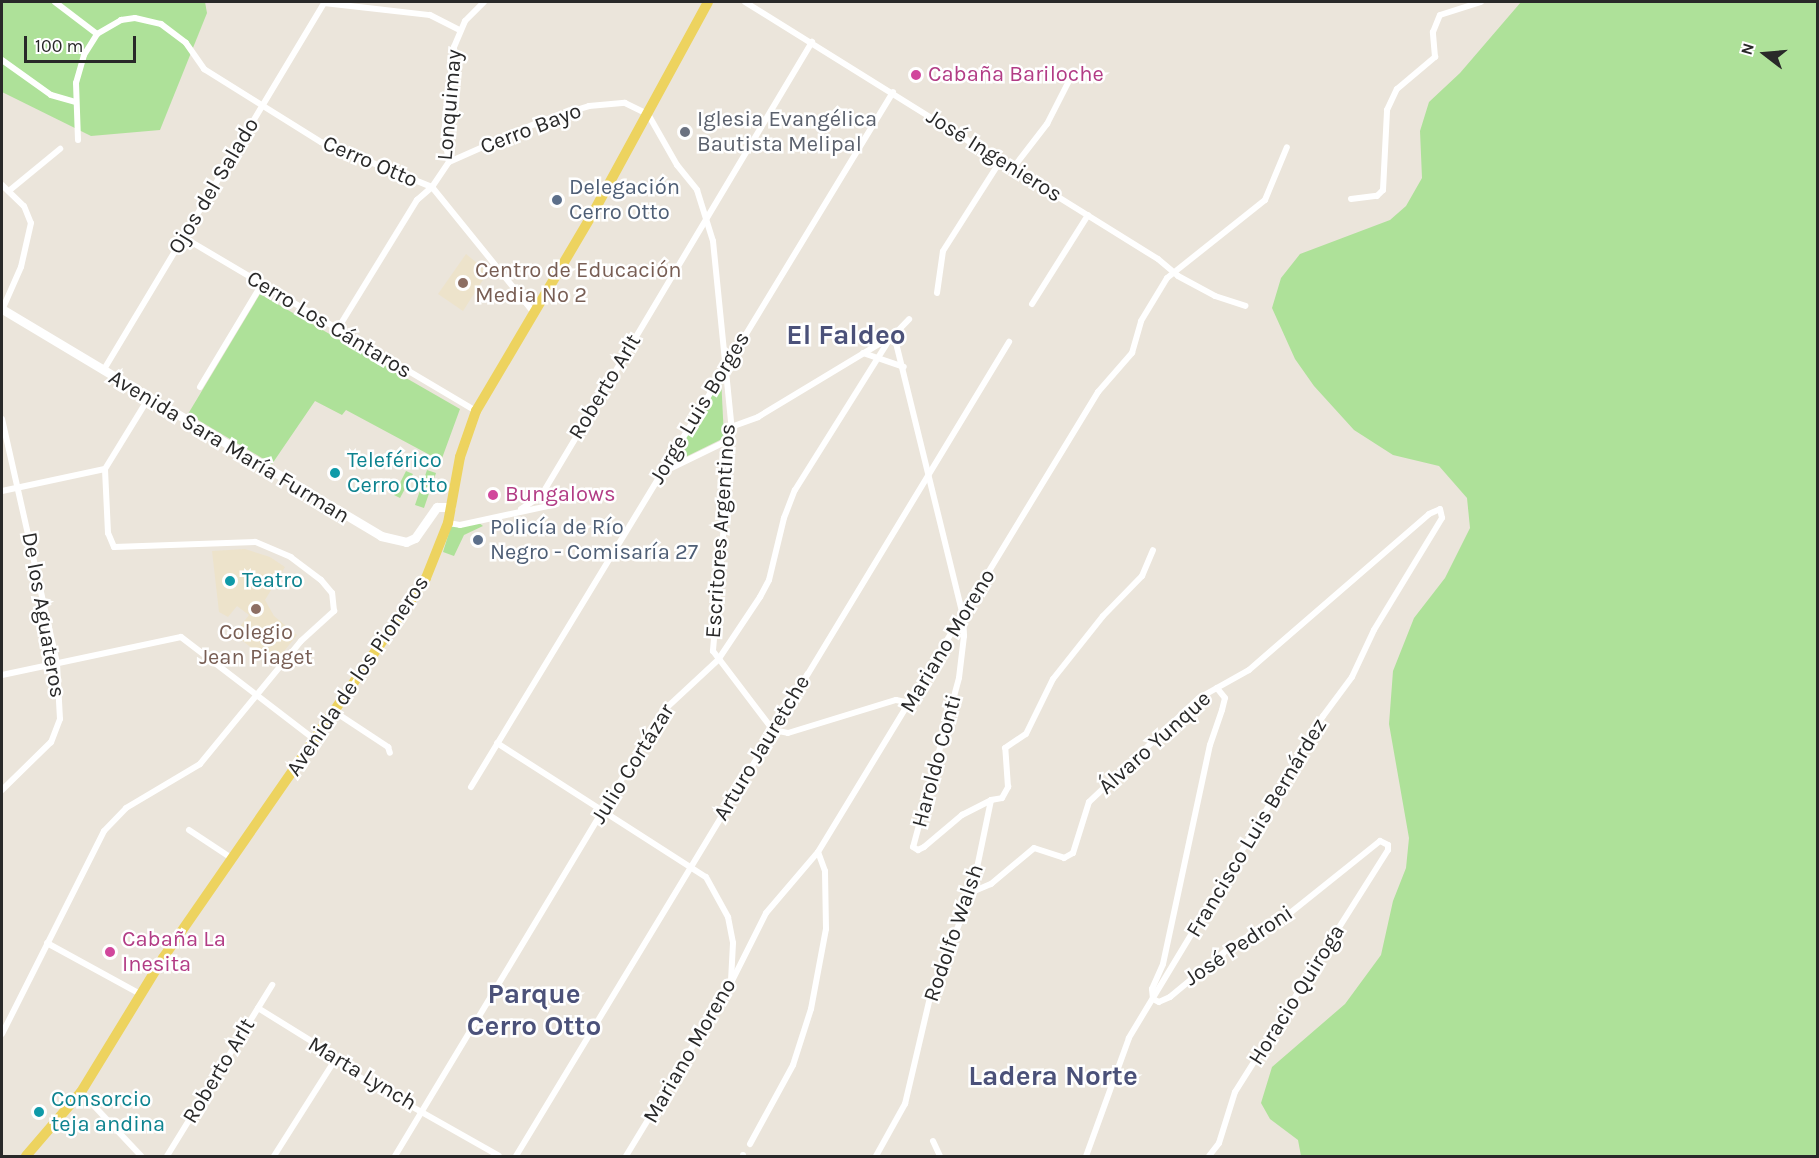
<!DOCTYPE html>
<html>
<head>
<meta charset="utf-8">
<style>
  body { margin:0 }
  #map { position:relative; width:1819px; height:1158px; overflow:hidden; background:#ebe5db; font-family:Karla,sans-serif }
  div>[style] { position:absolute }
  [style*='--x'] { left:calc(var(--x)*1px); top:calc(var(--y)*1px); width:calc(var(--w)*1px); rotate:calc(var(--a)*1deg) }
  .education>* { inset:0; background:#ede3cb }
  .green>* { inset:0; background:#aee199 }
  .street>* { height:6px; margin:-3px; padding:0 3px; transform-origin:3px; border-radius:3px; background:#fff }
  .secondary>* { height:9px; margin:-4.5px; padding:0 4.5px; transform-origin:4.5px; border-radius:4.5px; background:#fff }
  .primary>* { height:10px; margin:-5px; padding:0 5px; transform-origin:5px; border-radius:5px; background:#edd35f }
  .dots>* { width:16px; height:16px; translate:-50% -50%; box-sizing:border-box; border:3px solid #fff; border-radius:50% }
  span { translate:-50% -50%; white-space:nowrap; text-align:center; line-height:1.15; -webkit-text-stroke:5px #fff; paint-order:stroke }
  .hotel-label { font-size:22px; color:#b23c85 }
  .left { translate:0 -50%; text-align:left }
  .street-label { font-size:22px; color:#292929 }
  .worship-label { font-size:22px; color:#5b616d }
  .service-label { font-size:22px; color:#4e5e75 }
  .education-label { font-size:22px; color:#785e54 }
  .culture-label { font-size:22px; color:#0d838f }
  .district-label { font-size:28px; color:#4b5179; font-weight:700 }
  .frame { position:absolute; inset:0; border:3px solid #292929; pointer-events:none }
  .north { position:absolute; left:1735px; top:24px; width:60px; height:60px; -webkit-text-stroke:4px #fff; paint-order:stroke; rotate:286deg; font-size:16px; font-weight:700; line-height:24px; text-align:center; color:#292929 }
  .north::after { content:''; display:block; margin:auto; width:21px; height:27px; background:#292929; clip-path:polygon(50% 0,100% 100%,50% 72%,0 100%) }
  .scale { position:absolute; left:24px; top:36px; width:112px; height:27px; box-sizing:border-box; border:3px solid #292929; border-top:0; padding-left:8px; font-size:18px; line-height:21px; white-space:nowrap; color:#292929; -webkit-text-stroke:4px #fff; paint-order:stroke }
</style>
</head>
<body>
<div id="map">
  <div class="education">
    <i style="clip-path:polygon(466px 254px,488px 272px,463px 311px,438px 294px)"></i>
    <i style="clip-path:polygon(245px 549px,270px 557px,285px 567px,265px 600px,274px 616px,297px 635px,273px 665px,234px 634px,249px 615px,237px 606px,228px 617px,219px 612px,212px 551px)"></i>
  </div>
  <div class="green">
    <i style="clip-path:polygon(2px 2px,205px 2px,207px 13px,160px 130px,91px 136px,2px 92px)"></i>
    <i style="clip-path:polygon(1521px 2px,1817px 2px,1817px 1156px,1301px 1156px,1298px 1140px,1270px 1119px,1261px 1103px,1272px 1067px,1345px 1004px,1381px 955px,1393px 901px,1406px 868px,1409px 838px,1389px 724px,1393px 671px,1414px 618px,1445px 578px,1470px 528px,1467px 498px,1439px 466px,1393px 455px,1354px 430px,1314px 386px,1295px 359px,1272px 308px,1281px 278px,1300px 254px,1390px 220px,1406px 206px,1422px 178px,1420px 131px,1429px 102px,1460px 73px)"></i>
    <i style="clip-path:polygon(260px 294px,460px 409px,441px 461px,346px 410px,342px 415px,315px 401px,272px 464px,188px 414px)"></i>
    <i style="clip-path:polygon(721px 377px,724px 438px,669px 465px)"></i>
    <i style="clip-path:polygon(427px 470px,436px 473px,424px 508px,415px 505px)"></i>
    <i style="clip-path:polygon(406px 471px,413px 474px,400px 498px,394px 495px)"></i>
    <i style="clip-path:polygon(478px 522px,483px 526px,464px 535px,454px 556px,443px 552px,451px 526px)"></i>
  </div>
  <div class="street">
    <i style="--x:55;--y:2;--w:53;--a:37.3"></i>
    <i style="--x:745;--y:2;--w:486;--a:31.9"></i>
    <i style="--x:1158;--y:259;--w:26;--a:40"></i>
    <i style="--x:1178;--y:276;--w:42;--a:28.4"></i>
    <i style="--x:1215;--y:296;--w:32;--a:18"></i>
    <i style="--x:324;--y:3;--w:107;--a:6.5"></i>
    <i style="--x:430;--y:15;--w:34;--a:27"></i>
    <i style="--x:2;--y:60;--w:60;--a:35.5"></i>
    <i style="--x:51;--y:95;--w:25;--a:16"></i>
    <i style="--x:78;--y:140;--w:57;--a:-92"></i>
    <i style="--x:76;--y:83;--w:29;--a:-74"></i>
    <i style="--x:84;--y:55;--w:25;--a:-58"></i>
    <i style="--x:97;--y:34;--w:28;--a:-30"></i>
    <i style="--x:121;--y:20;--w:14;--a:-8"></i>
    <i style="--x:135;--y:18;--w:27;--a:13"></i>
    <i style="--x:161;--y:24;--w:31;--a:37"></i>
    <i style="--x:186;--y:43;--w:32;--a:55"></i>
    <i style="--x:204;--y:69;--w:138;--a:32"></i>
    <i style="--x:321;--y:142;--w:120;--a:22.1"></i>
    <i style="--x:432;--y:187;--w:162;--a:51"></i>
    <i style="--x:449;--y:162;--w:104;--a:-23.9"></i>
    <i style="--x:544;--y:120;--w:47;--a:-17.3"></i>
    <i style="--x:589;--y:106;--w:36;--a:-5"></i>
    <i style="--x:625;--y:103;--w:25;--a:26"></i>
    <i style="--x:648;--y:114;--w:59;--a:60.4"></i>
    <i style="--x:677;--y:165;--w:32;--a:51"></i>
    <i style="--x:697;--y:190;--w:53;--a:72.6"></i>
    <i style="--x:713;--y:241;--w:193;--a:84.3"></i>
    <i style="--x:732;--y:433;--w:219;--a:95"></i>
    <i style="--x:713;--y:651;--w:99;--a:52.8"></i>
    <i style="--x:773;--y:730;--w:15;--a:11"></i>
    <i style="--x:788;--y:733;--w:113;--a:-17"></i>
    <i style="--x:896;--y:700;--w:15;--a:11"></i>
    <i style="--x:1013;--y:168;--w:56;--a:-52.3"></i>
    <i style="--x:1047;--y:124;--w:55;--a:-63"></i>
    <i style="--x:2;--y:185;--w:30;--a:44"></i>
    <i style="--x:24;--y:206;--w:18;--a:68"></i>
    <i style="--x:31;--y:223;--w:45;--a:102.8"></i>
    <i style="--x:21;--y:267;--w:47;--a:113.8"></i>
    <i style="--x:10;--y:190;--w:65;--a:-39.4"></i>
    <i style="--x:1351;--y:199;--w:26;--a:-7"></i>
    <i style="--x:1377;--y:196;--w:8;--a:-45"></i>
    <i style="--x:1383;--y:190;--w:80;--a:-87.1"></i>
    <i style="--x:1387;--y:110;--w:23;--a:-65"></i>
    <i style="--x:1397;--y:89;--w:50;--a:-40.1"></i>
    <i style="--x:1435;--y:57;--w:25;--a:-95"></i>
    <i style="--x:1433;--y:32;--w:18;--a:-68"></i>
    <i style="--x:1440;--y:15;--w:43;--a:-17.6"></i>
    <i style="--x:183;--y:237;--w:341;--a:30.7"></i>
    <i style="--x:937;--y:293;--w:42;--a:-81.9"></i>
    <i style="--x:943;--y:251;--w:108;--a:-57.5"></i>
    <i style="--x:1032;--y:304;--w:105;--a:-57.8"></i>
    <i style="--x:337;--y:330;--w:153;--a:-58.4"></i>
    <i style="--x:417;--y:200;--w:20;--a:-41"></i>
    <i style="--x:432;--y:187;--w:30;--a:-56"></i>
    <i style="--x:449;--y:162;--w:28;--a:-100"></i>
    <i style="--x:444;--y:134;--w:88;--a:-83.4"></i>
    <i style="--x:454;--y:47;--w:28;--a:-67"></i>
    <i style="--x:465;--y:21;--w:27;--a:-45"></i>
    <i style="--x:863;--y:353;--w:43;--a:18.9"></i>
    <i style="--x:103;--y:371;--w:431;--a:-59"></i>
    <i style="--x:200;--y:387;--w:120;--a:-59"></i>
    <i style="--x:2;--y:419;--w:251;--a:77.3"></i>
    <i style="--x:57;--y:664;--w:55;--a:86.9"></i>
    <i style="--x:60;--y:719;--w:25;--a:111"></i>
    <i style="--x:51;--y:742;--w:69;--a:135.6"></i>
    <i style="--x:731;--y:427;--w:29;--a:-20"></i>
    <i style="--x:758;--y:417;--w:141;--a:-31.1"></i>
    <i style="--x:879;--y:344;--w:11;--a:-22"></i>
    <i style="--x:889;--y:340;--w:8;--a:23"></i>
    <i style="--x:896;--y:343;--w:281;--a:76.2"></i>
    <i style="--x:963;--y:616;--w:20;--a:87"></i>
    <i style="--x:964;--y:636;--w:42;--a:96.8"></i>
    <i style="--x:959;--y:678;--w:175;--a:105.2"></i>
    <i style="--x:913;--y:847;--w:6;--a:31"></i>
    <i style="--x:918;--y:850;--w:7;--a:-27"></i>
    <i style="--x:924;--y:847;--w:50;--a:-40.1"></i>
    <i style="--x:962;--y:815;--w:33;--a:-27"></i>
    <i style="--x:659;--y:474;--w:80;--a:-25.9"></i>
    <i style="--x:2;--y:491;--w:105;--a:-12.1"></i>
    <i style="--x:521;--y:509;--w:24;--a:-33"></i>
    <i style="--x:541;--y:496;--w:529;--a:-59.17"></i>
    <i style="--x:448;--y:523;--w:12;--a:9"></i>
    <i style="--x:460;--y:525;--w:99;--a:-12.2"></i>
    <i style="--x:2;--y:675;--w:183;--a:-12"></i>
    <i style="--x:181;--y:637;--w:169;--a:37.5"></i>
    <i style="--x:335;--y:712;--w:64;--a:33.4"></i>
    <i style="--x:388;--y:747;--w:6;--a:72"></i>
    <i style="--x:497;--y:743;--w:248;--a:32.7"></i>
    <i style="--x:706;--y:877;--w:46;--a:61.2"></i>
    <i style="--x:728;--y:917;--w:26;--a:79"></i>
    <i style="--x:733;--y:943;--w:36;--a:93"></i>
    <i style="--x:471;--y:787;--w:813;--a:-58.73"></i>
    <i style="--x:189;--y:830;--w:53;--a:33.4"></i>
    <i style="--x:972;--y:892;--w:21;--a:-23"></i>
    <i style="--x:991;--y:884;--w:56;--a:-39.9"></i>
    <i style="--x:1034;--y:848;--w:32;--a:18"></i>
    <i style="--x:1064;--y:858;--w:10;--a:-29"></i>
    <i style="--x:1073;--y:853;--w:53;--a:-72.6"></i>
    <i style="--x:1089;--y:802;--w:151;--a:-43.4"></i>
    <i style="--x:1199;--y:698;--w:57;--a:-29.2"></i>
    <i style="--x:1249;--y:670;--w:238;--a:-40.9"></i>
    <i style="--x:1429;--y:514;--w:12;--a:-24"></i>
    <i style="--x:1440;--y:509;--w:9;--a:77"></i>
    <i style="--x:1442;--y:518;--w:131;--a:121.3"></i>
    <i style="--x:1374;--y:630;--w:52;--a:115.1"></i>
    <i style="--x:1352;--y:677;--w:49;--a:126.6"></i>
    <i style="--x:1323;--y:716;--w:376;--a:121.1"></i>
    <i style="--x:1129;--y:1038;--w:126;--a:110"></i>
    <i style="--x:47;--y:943;--w:106;--a:28.7"></i>
    <i style="--x:258;--y:1008;--w:78;--a:31.8"></i>
    <i style="--x:324;--y:1049;--w:33;--a:41"></i>
    <i style="--x:349;--y:1071;--w:172;--a:29.5"></i>
    <i style="--x:2;--y:1034;--w:227;--a:-63.3"></i>
    <i style="--x:104;--y:831;--w:32;--a:-46"></i>
    <i style="--x:126;--y:808;--w:86;--a:-30.7"></i>
    <i style="--x:200;--y:764;--w:159;--a:-50.6"></i>
    <i style="--x:301;--y:641;--w:45;--a:-42.3"></i>
    <i style="--x:334;--y:611;--w:18;--a:-96"></i>
    <i style="--x:332;--y:593;--w:17;--a:-130"></i>
    <i style="--x:321;--y:580;--w:38;--a:-143"></i>
    <i style="--x:291;--y:557;--w:39;--a:-157"></i>
    <i style="--x:255;--y:542;--w:141;--a:178"></i>
    <i style="--x:114;--y:547;--w:15;--a:-113"></i>
    <i style="--x:108;--y:533;--w:64;--a:-92.7"></i>
    <i style="--x:105;--y:469;--w:82;--a:-58.4"></i>
    <i style="--x:81;--y:1092;--w:88;--a:46.8"></i>
    <i style="--x:933;--y:1141;--w:17;--a:65"></i>
    <i style="--x:750;--y:1144;--w:90;--a:-61.4"></i>
    <i style="--x:793;--y:1065;--w:59;--a:-72.2"></i>
    <i style="--x:811;--y:1009;--w:81;--a:-79.4"></i>
    <i style="--x:826;--y:929;--w:58;--a:-91"></i>
    <i style="--x:825;--y:871;--w:20;--a:-110"></i>
    <i style="--x:167;--y:1156;--w:201;--a:-58.4"></i>
    <i style="--x:274;--y:1156;--w:114;--a:-57.6"></i>
    <i style="--x:395;--y:1156;--w:518;--a:-58.98"></i>
    <i style="--x:662;--y:712;--w:76;--a:-42.9"></i>
    <i style="--x:718;--y:660;--w:76;--a:-56.3"></i>
    <i style="--x:760;--y:597;--w:19;--a:-62"></i>
    <i style="--x:769;--y:580;--w:64;--a:-76.4"></i>
    <i style="--x:784;--y:518;--w:30;--a:-69"></i>
    <i style="--x:795;--y:490;--w:177;--a:-57.9"></i>
    <i style="--x:889;--y:340;--w:29;--a:-46"></i>
    <i style="--x:516;--y:1156;--w:952;--a:-58.8"></i>
    <i style="--x:626;--y:1156;--w:202;--a:-58.7"></i>
    <i style="--x:731;--y:983;--w:78;--a:-63.4"></i>
    <i style="--x:766;--y:913;--w:80;--a:-49.6"></i>
    <i style="--x:818;--y:852;--w:539;--a:-58.67"></i>
    <i style="--x:1098;--y:392;--w:52;--a:-48.9"></i>
    <i style="--x:1132;--y:353;--w:33;--a:-74"></i>
    <i style="--x:1141;--y:321;--w:50;--a:-58.8"></i>
    <i style="--x:1167;--y:278;--w:125;--a:-38.5"></i>
    <i style="--x:1265;--y:200;--w:57;--a:-67.5"></i>
    <i style="--x:743;--y:1156;--w:1;--a:-90"></i>
    <i style="--x:876;--y:1156;--w:60;--a:-60.9"></i>
    <i style="--x:905;--y:1104;--w:114;--a:-76.8"></i>
    <i style="--x:931;--y:993;--w:109;--a:-67.9"></i>
    <i style="--x:972;--y:892;--w:94;--a:-78.3"></i>
    <i style="--x:991;--y:800;--w:11;--a:-10"></i>
    <i style="--x:1002;--y:798;--w:13;--a:-61"></i>
    <i style="--x:1008;--y:787;--w:39;--a:-94"></i>
    <i style="--x:1005;--y:748;--w:25;--a:-34"></i>
    <i style="--x:1026;--y:734;--w:61;--a:-63.9"></i>
    <i style="--x:1053;--y:679;--w:80;--a:-51.6"></i>
    <i style="--x:1103;--y:616;--w:56;--a:-45.7"></i>
    <i style="--x:1142;--y:576;--w:28;--a:-67"></i>
    <i style="--x:1209;--y:1156;--w:16;--a:-52"></i>
    <i style="--x:1219;--y:1143;--w:53;--a:-72.6"></i>
    <i style="--x:1235;--y:1092;--w:286;--a:-57.7"></i>
    <i style="--x:1388;--y:850;--w:5;--a:-90"></i>
    <i style="--x:1388;--y:845;--w:9;--a:-153"></i>
    <i style="--x:1380;--y:841;--w:115;--a:141.3"></i>
    <i style="--x:1290;--y:913;--w:64;--a:151"></i>
    <i style="--x:1234;--y:944;--w:83;--a:140.4"></i>
    <i style="--x:1170;--y:997;--w:12;--a:156"></i>
    <i style="--x:1159;--y:1002;--w:7;--a:-153"></i>
    <i style="--x:1153;--y:999;--w:10;--a:-96"></i>
    <i style="--x:1152;--y:989;--w:27;--a:-66"></i>
    <i style="--x:1163;--y:964;--w:224;--a:-77.9"></i>
    <i style="--x:1210;--y:745;--w:37;--a:-71"></i>
    <i style="--x:1222;--y:710;--w:12;--a:-76"></i>
    <i style="--x:1225;--y:698;--w:13;--a:-129"></i>
  </div>
  <div class="secondary">
    <i style="--x:2;--y:309;--w:442;--a:30.9"></i>
    <i style="--x:381;--y:536;--w:26;--a:13"></i>
    <i style="--x:406;--y:542;--w:10;--a:-24"></i>
    <i style="--x:415;--y:538;--w:38;--a:-55"></i>
    <i style="--x:437;--y:507;--w:14;--a:0"></i>
  </div>
  <div class="primary">
    <i style="--x:26;--y:1156;--w:84;--a:-49.3"></i>
    <i style="--x:81;--y:1092;--w:157;--a:-58.5"></i>
    <i style="--x:163;--y:958;--w:462;--a:-55.3"></i>
    <i style="--x:426;--y:578;--w:59;--a:-68.2"></i>
    <i style="--x:448;--y:523;--w:67;--a:-79.7"></i>
    <i style="--x:460;--y:457;--w:49;--a:-70.8"></i>
    <i style="--x:476;--y:411;--w:230;--a:-59.4"></i>
    <i style="--x:593;--y:213;--w:240;--a:-61.4"></i>
  </div>
  <div class="dots">
    <i style="left:916px;top:75px;background:#d1479c"></i>
    <i style="left:685px;top:132px;background:#6b7280"></i>
    <i style="left:557px;top:200px;background:#5c6f8a"></i>
    <i style="left:463px;top:283px;background:#8d6e63"></i>
    <i style="left:335px;top:473px;background:#0f9aa8"></i>
    <i style="left:493px;top:495px;background:#d1479c"></i>
    <i style="left:478px;top:540px;background:#5c6f8a"></i>
    <i style="left:230px;top:581px;background:#0f9aa8"></i>
    <i style="left:256px;top:609px;background:#8d6e63"></i>
    <i style="left:110px;top:952px;background:#d1479c"></i>
    <i style="left:39px;top:1112px;background:#0f9aa8"></i>
  </div>
  <div class="hotel-label">
    <span class="left" style="left:928px;top:75px">Cabaña Bariloche</span>
    <span class="left" style="left:505px;top:495px">Bungalows</span>
    <span class="left" style="left:122px;top:952px">Cabaña La<br>Inesita</span>
  </div>
  <div class="street-label">
    <span style="left:450px;top:105px;rotate:-85deg">Lonquimay</span>
    <span style="left:531px;top:129px;rotate:-21deg">Cerro Bayo</span>
    <span style="left:994px;top:156px;rotate:32deg">José Ingenieros</span>
    <span style="left:370px;top:162px;rotate:23deg">Cerro Otto</span>
    <span style="left:214px;top:186px;rotate:-59deg">Ojos del Salado</span>
    <span style="left:329px;top:325px;rotate:31deg">Cerro Los Cántaros</span>
    <span style="left:605px;top:387px;rotate:-59deg">Roberto Arlt</span>
    <span style="left:700px;top:408px;rotate:-59deg">Jorge Luis Borges</span>
    <span style="left:229px;top:447px;rotate:31deg">Avenida Sara María Furman</span>
    <span style="left:721px;top:531px;rotate:-86deg">Escritores Argentinos</span>
    <span style="left:43px;top:615px;rotate:80deg">De los Aguateros</span>
    <span style="left:948px;top:641px;rotate:-59deg">Mariano Moreno</span>
    <span style="left:358px;top:676px;rotate:-56deg">Avenida de los Pioneros</span>
    <span style="left:1155px;top:743px;rotate:-42deg">Álvaro Yunque</span>
    <span style="left:762px;top:748px;rotate:-59deg">Arturo Jauretche</span>
    <span style="left:937px;top:761px;rotate:-75deg">Haroldo Conti</span>
    <span style="left:633px;top:764px;rotate:-58deg">Julio Cortázar</span>
    <span style="left:1257px;top:828px;rotate:-59deg">Francisco Luis Bernárdez</span>
    <span style="left:954px;top:933px;rotate:-71deg">Rodolfo Walsh</span>
    <span style="left:1239px;top:946px;rotate:-34deg">José Pedroni</span>
    <span style="left:1297px;top:995px;rotate:-58deg">Horacio Quiroga</span>
    <span style="left:690px;top:1051px;rotate:-60deg">Mariano Moreno</span>
    <span style="left:219px;top:1071px;rotate:-59deg">Roberto Arlt</span>
    <span style="left:362px;top:1074px;rotate:31deg">Marta Lynch</span>
  </div>
  <div class="worship-label">
    <span class="left" style="left:697px;top:132px">Iglesia Evangélica<br>Bautista Melipal</span>
  </div>
  <div class="service-label">
    <span class="left" style="left:569px;top:200px">Delegación<br>Cerro Otto</span>
    <span class="left" style="left:490px;top:540px">Policía de Río<br>Negro - Comisaría 27</span>
  </div>
  <div class="education-label">
    <span class="left" style="left:475px;top:283px">Centro de Educación<br>Media Nº 2</span>
    <span style="left:256px;top:645px">Colegio<br>Jean Piaget</span>
  </div>
  <div class="culture-label">
    <span class="left" style="left:347px;top:473px">Teleférico<br>Cerro Otto</span>
    <span class="left" style="left:242px;top:581px">Teatro</span>
    <span class="left" style="left:51px;top:1112px">Consorcio<br>teja andina</span>
  </div>
  <div class="district-label">
    <span style="left:846px;top:335px">El Faldeo</span>
    <span style="left:534px;top:1010px">Parque<br>Cerro Otto</span>
    <span style="left:1053px;top:1076px">Ladera Norte</span>
  </div>
  <div class="frame"></div>
  <div class="north">N</div>
  <div class="scale">100 m</div>
</div>
</body>
</html>
